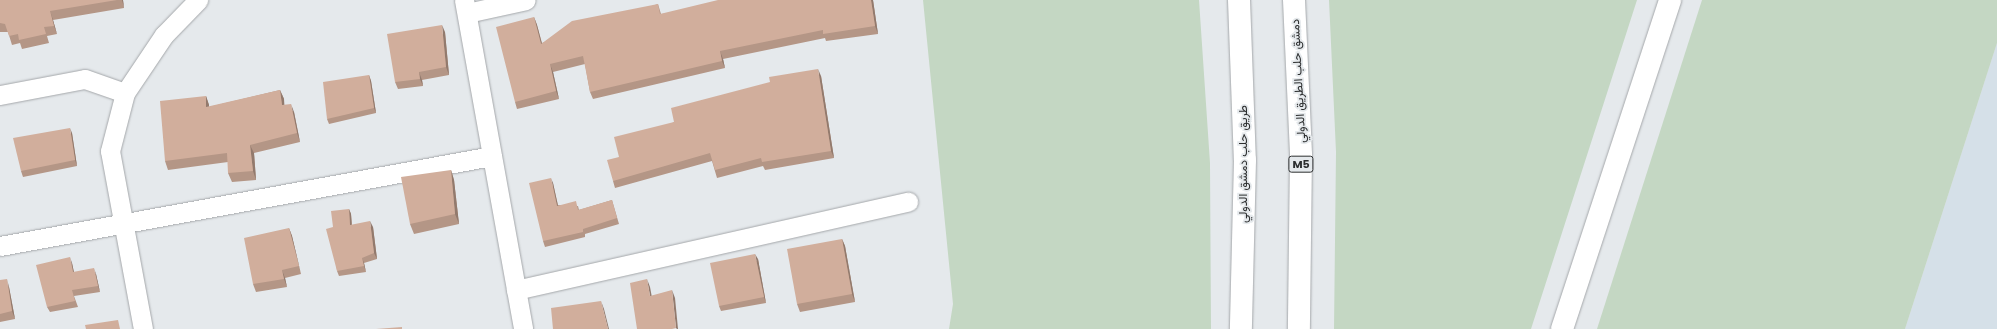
<!DOCTYPE html>
<html>
<head>
<meta charset="utf-8">
<style>
  body { margin:0 }
  #map { position:relative; width:1997px; height:329px; overflow:hidden; background:#e5e9ec; font-family:Poppins,Vazirmatn,sans-serif }
  div>[style] { position:absolute }
  [style*='--x'] { left:calc(var(--x)*1px); top:calc(var(--y)*1px); width:calc(var(--w)*1px); rotate:calc(var(--a)*1deg) }
  .built>* { inset:0; background:#d5e0e8 }
  .green>* { inset:0; background:#c4d7c3 }
  .roads { filter:drop-shadow(0 0 1px #a4a7aa) drop-shadow(0 0 1px #a4a7aa) }
  .minor>* { height:19px; margin:-9.5px; padding:0 9.5px; transform-origin:9.5px; border-radius:9.5px; background:#fff }
  .secondary>* { height:22px; margin:-11px; padding:0 11px; transform-origin:11px; border-radius:11px; background:#fff }
  .trunk>* { height:22px; margin:-11px; padding:0 11px; transform-origin:11px; border-radius:11px; background:#fff }
  .wall>* { inset:0; background:#b49686 }
  .shaded-wall>* { inset:0; background:#927a6d }
  .building>* { inset:0; background:#d1ae9c }
  span { translate:-50% -50%; white-space:nowrap; text-align:center; line-height:1.15; -webkit-text-stroke:3.5px #e5e9ec; paint-order:stroke }
  .shield-label span { padding:1px 3px; background:#e5e9ec; border:1px solid; border-radius:3px; -webkit-text-stroke-width:0 }
  .shield-label { font-size:11px; color:#2c2e2f; font-weight:700 }
  .street-label { font-size:12px; color:#2c2e2f }
</style>
</head>
<body>
<div id="map">
  <div class="built">
    <i style="clip-path:polygon(1997px 43px,1997px 329px,1905px 329px)"></i>
  </div>
  <div class="green">
    <i style="clip-path:polygon(923px 0,1199px 0,1210px 163px,1211px 329px,949px 329px,953px 304px)"></i>
    <i style="clip-path:polygon(1329px 0,1637px 0,1531px 329px,1334px 329px,1336px 152px)"></i>
    <i style="clip-path:polygon(1702px 0,1997px 0,1997px 43px,1905px 329px,1597px 329px)"></i>
  </div>
  <div class="roads">
    <div class="minor">
      <i style="--x:464;--y:0;--w:334;--a:79.8"></i>
      <i style="--x:467;--y:13;--w:60;--a:-12.4"></i>
      <i style="--x:0;--y:95;--w:86;--a:-10.7"></i>
      <i style="--x:85;--y:79;--w:42;--a:19.3"></i>
      <i style="--x:0;--y:246;--w:500;--a:-10.37"></i>
      <i style="--x:516;--y:290;--w:402;--a:-12.7"></i>
      <i style="--x:143;--y:329;--w:181;--a:-100.5"></i>
      <i style="--x:110;--y:151;--w:60;--a:-75.5"></i>
      <i style="--x:125;--y:93;--w:70;--a:-56.1"></i>
      <i style="--x:164;--y:35;--w:49;--a:-45.8"></i>
    </div>
    <div class="secondary">
      <i style="--x:1562;--y:329;--w:346;--a:-71.8"></i>
    </div>
    <div class="trunk">
      <i style="--x:1239;--y:0;--w:160;--a:87.9"></i>
      <i style="--x:1245;--y:160;--w:169;--a:91.4"></i>
      <i style="--x:1294;--y:0;--w:155;--a:87.4"></i>
      <i style="--x:1301;--y:155;--w:174;--a:90.7"></i>
    </div>
  </div>
  <div class="wall">
    <i style="clip-path:polygon(0 0,123px 0,124px 8px,53px 20px,57px 34px,47px 36px,49px 43px,22px 49px,20px 43px,12px 45px,8px 32px,0 32px)"></i>
    <i style="clip-path:polygon(873px 0,878px 34px,826px 41px,825px 38px,723px 59px,725px 68px,593px 99px,590px 92px,585px 64px,553px 72px,559px 99px,517px 109px,515px 102px,534px 17px,537px 25px,542px 43px,658px 4px,661px 14px)"></i>
    <i style="clip-path:polygon(445px 32px,449px 75px,422px 80px,423px 86px,398px 89px,395px 82px)"></i>
    <i style="clip-path:polygon(369px 75px,371px 81px,376px 113px,329px 124px,327px 119px)"></i>
    <i style="clip-path:polygon(821px 76px,834px 158px,765px 170px,763px 166px,717px 178px,712px 161px,615px 188px,613px 181px,619px 157px,674px 122px)"></i>
    <i style="clip-path:polygon(280px 90px,284px 99px,284px 105px,294px 112px,300px 142px,254px 153px,256px 180px,232px 182px,228px 173px,228px 162px,168px 170px,165px 161px,206px 96px,209px 105px,209px 107px)"></i>
    <i style="clip-path:polygon(72px 133px,77px 166px,23px 177px,21px 171px)"></i>
    <i style="clip-path:polygon(451px 170px,454px 180px,459px 224px,414px 234px,410px 224px)"></i>
    <i style="clip-path:polygon(553px 183px,558px 205px,578px 206px,579px 210px,612px 200px,619px 224px,585px 234px,585px 237px,545px 247px,543px 241px)"></i>
    <i style="clip-path:polygon(349px 209px,351px 214px,352px 225px,373px 227px,377px 259px,364px 263px,366px 272px,339px 276px,337px 271px,333px 227px)"></i>
    <i style="clip-path:polygon(289px 228px,292px 236px,301px 274px,285px 278px,287px 287px,256px 292px,253px 284px)"></i>
    <i style="clip-path:polygon(842px 239px,845px 246px,855px 302px,800px 312px,797px 304px)"></i>
    <i style="clip-path:polygon(758px 259px,766px 303px,721px 311px,719px 306px)"></i>
    <i style="clip-path:polygon(72px 263px,74px 272px,96px 274px,100px 292px,74px 296px,78px 307px,50px 312px,47px 307px)"></i>
    <i style="clip-path:polygon(0 280px,9px 287px,15px 319px,0 322px)"></i>
  </div>
  <div class="shaded-wall">
    <i style="clip-path:polygon(122px 0,123px 0,124px 8px)"></i>
    <i style="clip-path:polygon(871px 0,873px 0,878px 34px,875px 26px)"></i>
    <i style="clip-path:polygon(50px 11px,53px 20px,57px 34px,54px 26px)"></i>
    <i style="clip-path:polygon(534px 17px,537px 25px,544px 52px,541px 44px)"></i>
    <i style="clip-path:polygon(442px 25px,445px 32px,449px 75px,446px 67px)"></i>
    <i style="clip-path:polygon(720px 51px,723px 59px,725px 68px,722px 61px)"></i>
    <i style="clip-path:polygon(550px 64px,553px 72px,559px 99px,556px 91px)"></i>
    <i style="clip-path:polygon(818px 69px,821px 76px,834px 158px,831px 151px)"></i>
    <i style="clip-path:polygon(419px 72px,422px 80px,423px 86px,420px 79px)"></i>
    <i style="clip-path:polygon(369px 75px,371px 81px,376px 113px,374px 108px)"></i>
    <i style="clip-path:polygon(280px 90px,284px 99px,285px 114px,282px 105px)"></i>
    <i style="clip-path:polygon(206px 96px,209px 105px,209px 116px,206px 107px)"></i>
    <i style="clip-path:polygon(291px 104px,294px 112px,300px 142px,297px 133px)"></i>
    <i style="clip-path:polygon(70px 128px,72px 133px,77px 166px,75px 160px)"></i>
    <i style="clip-path:polygon(250px 145px,254px 153px,256px 180px,253px 171px)"></i>
    <i style="clip-path:polygon(451px 170px,454px 180px,459px 224px,455px 214px)"></i>
    <i style="clip-path:polygon(551px 178px,553px 183px,559px 211px,557px 206px)"></i>
    <i style="clip-path:polygon(349px 209px,351px 214px,352px 231px,350px 225px)"></i>
    <i style="clip-path:polygon(370px 221px,373px 227px,377px 259px,374px 253px)"></i>
    <i style="clip-path:polygon(289px 228px,292px 236px,301px 274px,299px 266px)"></i>
    <i style="clip-path:polygon(842px 239px,845px 246px,855px 302px,852px 294px)"></i>
    <i style="clip-path:polygon(755px 254px,758px 259px,766px 303px,764px 297px)"></i>
    <i style="clip-path:polygon(70px 257px,72px 263px,75px 278px,73px 272px)"></i>
    <i style="clip-path:polygon(362px 258px,364px 263px,366px 272px,364px 266px)"></i>
    <i style="clip-path:polygon(94px 268px,96px 274px,100px 292px,98px 286px)"></i>
    <i style="clip-path:polygon(282px 270px,285px 278px,287px 287px,284px 279px)"></i>
    <i style="clip-path:polygon(7px 279px,9px 287px,15px 319px,12px 311px)"></i>
    <i style="clip-path:polygon(647px 279px,650px 287px,653px 303px,650px 296px)"></i>
    <i style="clip-path:polygon(672px 290px,675px 298px,678px 329px,677px 329px,676px 328px)"></i>
    <i style="clip-path:polygon(601px 301px,604px 309px,609px 329px,608px 329px)"></i>
  </div>
  <div class="building">
    <i style="clip-path:polygon(0 0,117px 0,50px 11px,54px 26px,44px 27px,46px 34px,19px 40px,18px 34px,9px 36px,5px 24px,0 23px)"></i>
    <i style="clip-path:polygon(718px 0,871px 0,875px 26px,823px 34px,823px 30px,720px 51px,722px 61px,590px 92px,583px 56px,550px 64px,556px 91px,515px 102px,496px 27px,534px 17px,541px 44px,572px 21px,658px 4px,660px 14px)"></i>
    <i style="clip-path:polygon(442px 25px,446px 67px,419px 72px,420px 79px,395px 82px,387px 34px)"></i>
    <i style="clip-path:polygon(818px 69px,831px 151px,762px 162px,761px 158px,715px 170px,710px 153px,613px 181px,607px 160px,619px 157px,614px 137px,674px 122px,671px 108px,770px 82px,769px 77px)"></i>
    <i style="clip-path:polygon(369px 75px,374px 108px,327px 119px,323px 82px)"></i>
    <i style="clip-path:polygon(280px 90px,282px 105px,291px 104px,297px 133px,250px 145px,253px 171px,228px 173px,227px 153px,165px 161px,160px 101px,206px 96px,206px 107px)"></i>
    <i style="clip-path:polygon(70px 128px,75px 160px,21px 171px,13px 138px)"></i>
    <i style="clip-path:polygon(451px 170px,455px 214px,410px 224px,401px 177px)"></i>
    <i style="clip-path:polygon(551px 178px,557px 206px,576px 201px,578px 210px,612px 200px,617px 218px,583px 229px,583px 232px,543px 241px,529px 183px)"></i>
    <i style="clip-path:polygon(349px 209px,350px 225px,370px 221px,374px 253px,362px 258px,364px 266px,337px 271px,326px 229px,333px 227px,331px 211px)"></i>
    <i style="clip-path:polygon(289px 228px,299px 266px,282px 270px,284px 279px,253px 284px,244px 238px)"></i>
    <i style="clip-path:polygon(842px 239px,852px 294px,797px 304px,787px 249px)"></i>
    <i style="clip-path:polygon(755px 254px,764px 297px,719px 306px,710px 263px)"></i>
    <i style="clip-path:polygon(70px 257px,73px 272px,94px 268px,98px 286px,72px 290px,75px 301px,47px 307px,36px 265px)"></i>
    <i style="clip-path:polygon(7px 279px,12px 311px,0 314px,0 280px)"></i>
    <i style="clip-path:polygon(647px 279px,650px 296px,672px 290px,676px 328px,672px 329px,637px 329px,630px 283px)"></i>
    <i style="clip-path:polygon(601px 301px,608px 329px,553px 329px,551px 308px)"></i>
    <i style="clip-path:polygon(118px 320px,120px 329px,86px 329px,85px 325px)"></i>
    <i style="clip-path:polygon(402px 327px,402px 329px,376px 329px)"></i>
  </div>
  <div class="shield-label">
    <span style="left:1301px;top:164px">M5</span>
  </div>
  <div class="street-label">
    <span style="left:1298px;top:81px;rotate:-93deg">دمشق حلب الطريق الدولي</span>
    <span style="left:1243px;top:164px;rotate:-90deg">طريق حلب دمشق الدولي</span>
  </div>
</div>
</body>
</html>
